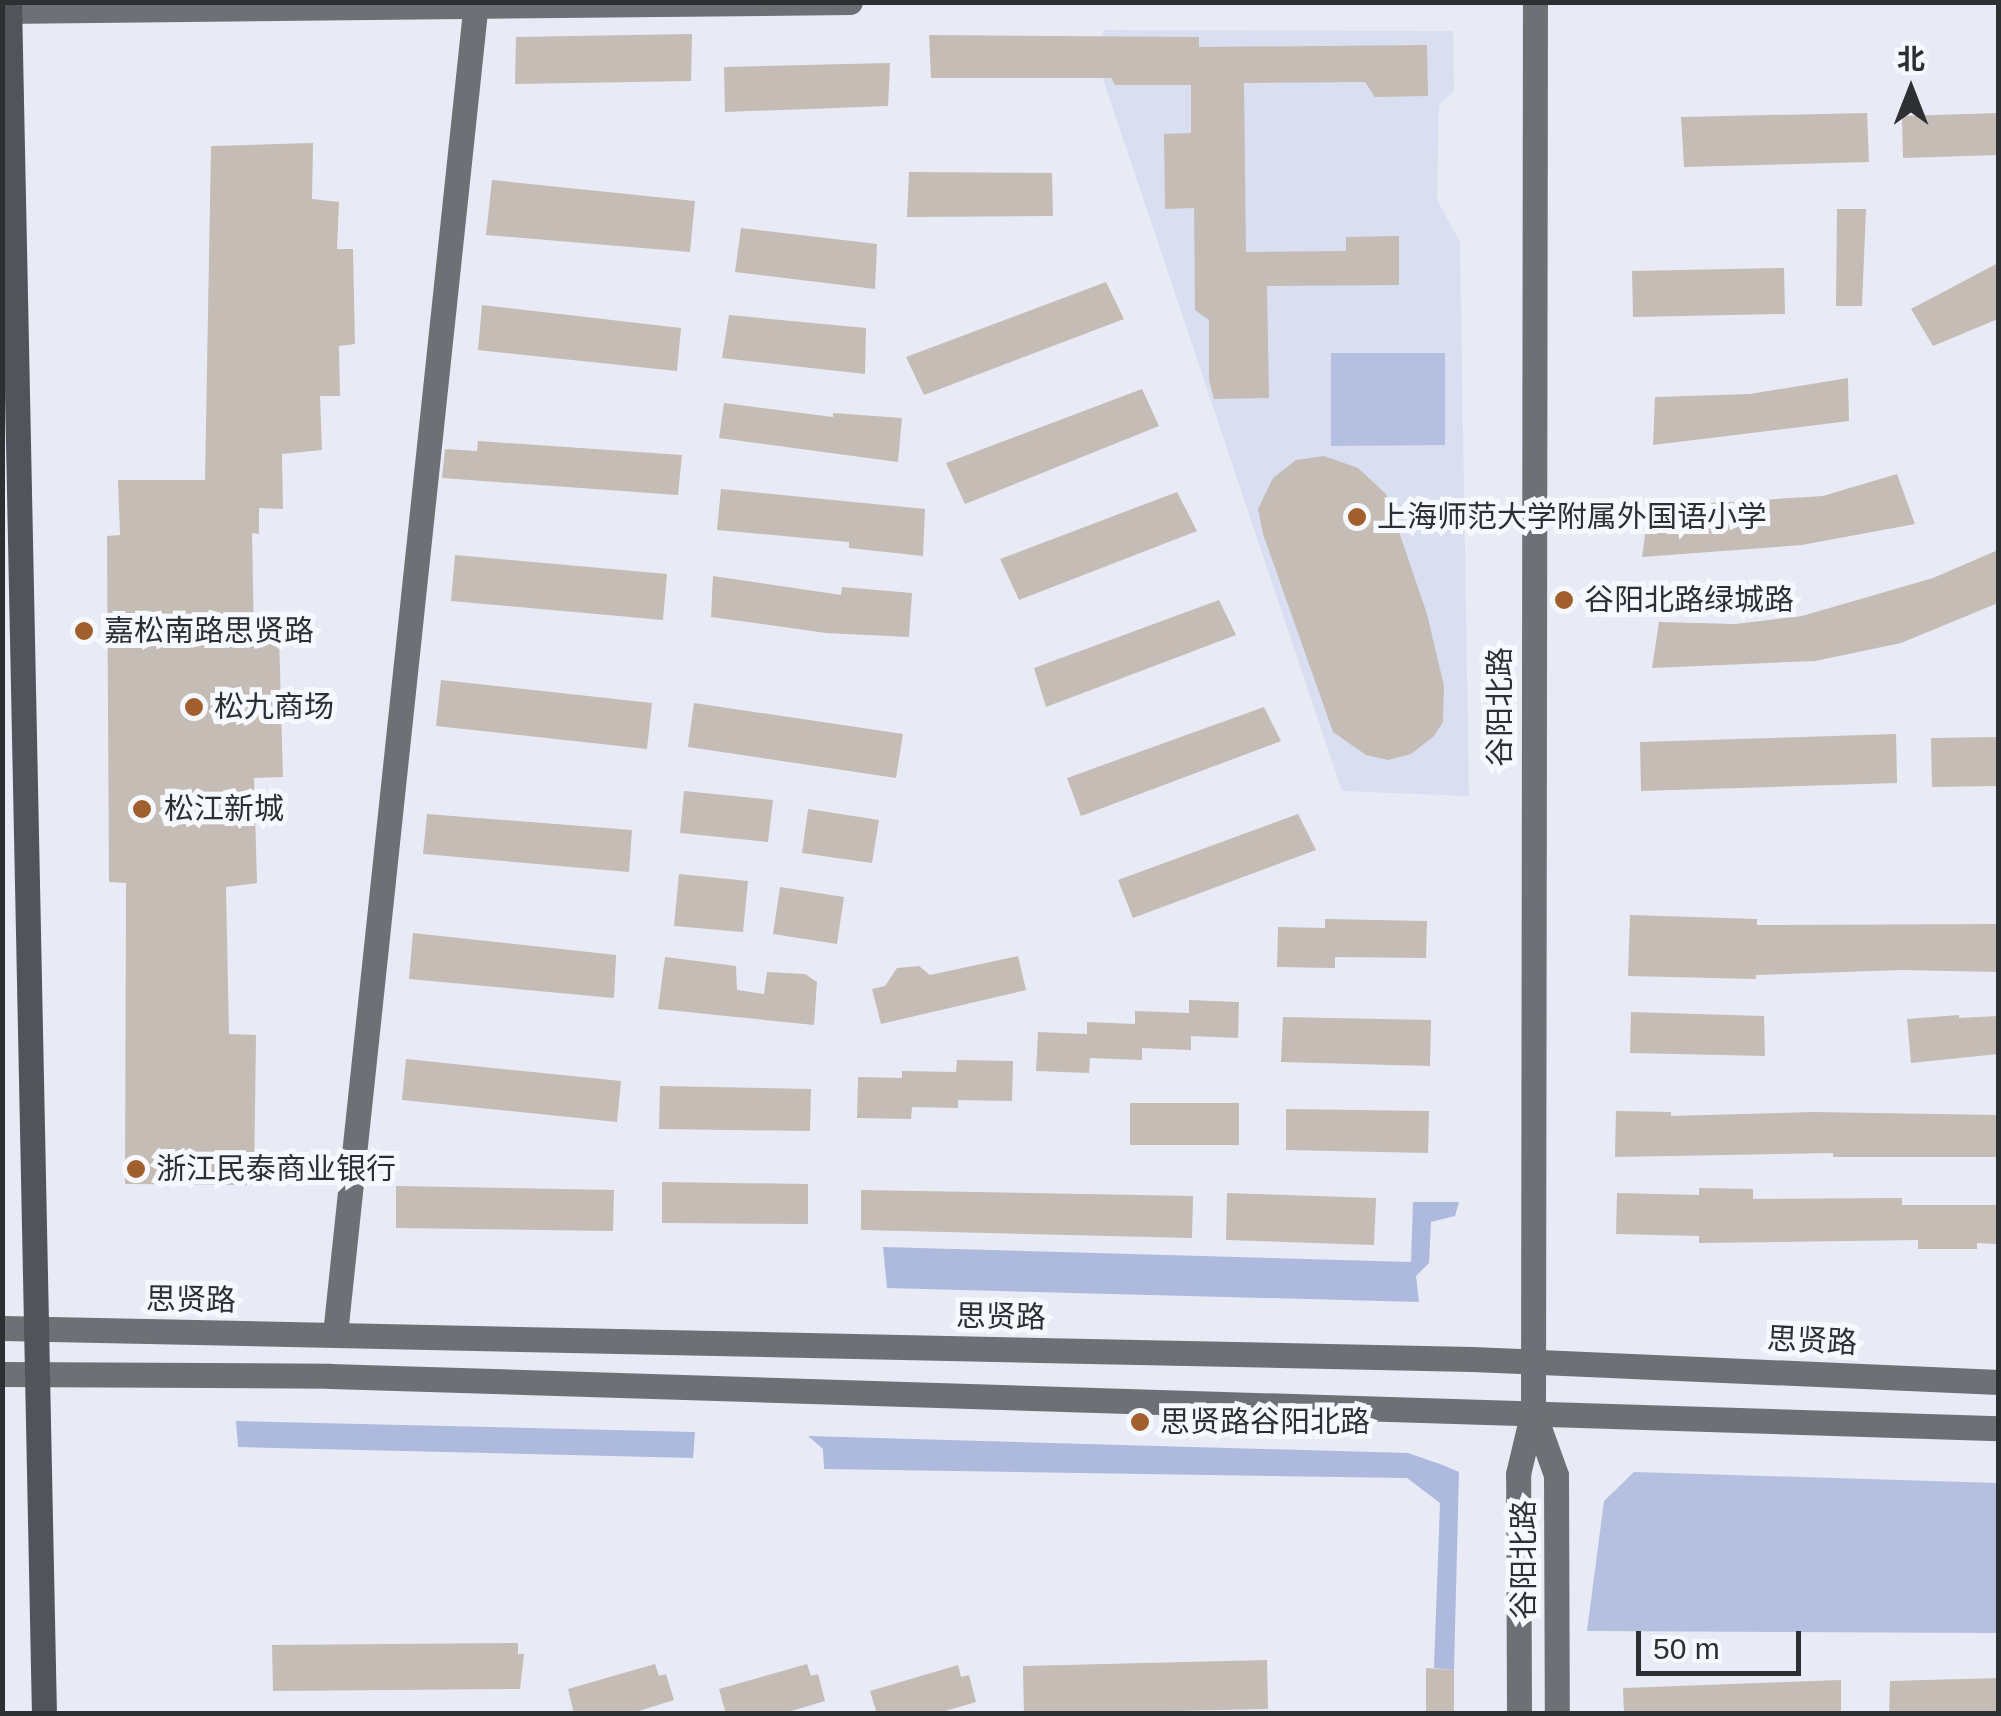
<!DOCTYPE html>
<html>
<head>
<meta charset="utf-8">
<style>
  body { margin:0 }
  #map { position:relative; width:2001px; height:1716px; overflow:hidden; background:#e8ebf5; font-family:Helvetica,"Noto Sans SC",sans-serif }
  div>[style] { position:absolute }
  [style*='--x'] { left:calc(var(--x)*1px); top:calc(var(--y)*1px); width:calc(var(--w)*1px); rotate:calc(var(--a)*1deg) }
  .built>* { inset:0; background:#d9dff0 }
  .green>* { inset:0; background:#b5c0e0 }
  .forest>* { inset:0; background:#aebadd }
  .building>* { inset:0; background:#c5bcb6 }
  .secondary>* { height:25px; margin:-12.5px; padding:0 12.5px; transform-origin:12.5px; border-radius:12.5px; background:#6e7075 }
  .primary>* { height:25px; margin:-12.5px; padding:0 12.5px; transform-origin:12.5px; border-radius:12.5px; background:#51545b }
  .dots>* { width:28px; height:28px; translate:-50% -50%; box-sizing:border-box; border:5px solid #f6f9ff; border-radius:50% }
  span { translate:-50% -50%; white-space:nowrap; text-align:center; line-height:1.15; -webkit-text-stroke:10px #f6f9ff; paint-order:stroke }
  .poi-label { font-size:30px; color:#2d2f32 }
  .left { translate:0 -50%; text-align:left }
  .street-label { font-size:30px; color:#2d2f32 }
  .frame { position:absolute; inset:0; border:5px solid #2d2f32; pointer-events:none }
  .north { position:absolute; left:1861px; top:40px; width:100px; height:100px; -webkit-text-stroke:8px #f6f9ff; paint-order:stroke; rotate:0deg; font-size:28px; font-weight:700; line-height:40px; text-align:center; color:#2d2f32 }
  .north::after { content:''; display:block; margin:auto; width:35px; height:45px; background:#2d2f32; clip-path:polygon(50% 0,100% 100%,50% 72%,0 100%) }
  .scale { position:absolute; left:1636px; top:1631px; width:165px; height:45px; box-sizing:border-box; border:5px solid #2d2f32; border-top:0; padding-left:12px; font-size:30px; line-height:35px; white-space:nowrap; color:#2d2f32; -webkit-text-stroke:8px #f6f9ff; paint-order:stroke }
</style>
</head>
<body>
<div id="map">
  <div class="built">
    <i style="clip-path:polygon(1103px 30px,1453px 31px,1454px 91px,1439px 105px,1437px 200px,1460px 242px,1469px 796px,1342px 791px,1102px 76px)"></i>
  </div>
  <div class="green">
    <i style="clip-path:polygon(1331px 353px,1445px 353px,1445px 445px,1331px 446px)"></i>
    <i style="clip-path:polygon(1634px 1472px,1998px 1483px,1998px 1633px,1587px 1631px,1604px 1501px)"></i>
  </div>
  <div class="forest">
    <i style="clip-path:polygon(1413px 1202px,1459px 1202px,1455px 1216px,1431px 1222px,1429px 1263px,1416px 1276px,1419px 1302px,887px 1288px,883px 1247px,1411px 1262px)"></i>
    <i style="clip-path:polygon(236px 1421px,695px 1432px,693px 1458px,238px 1447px)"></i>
    <i style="clip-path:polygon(808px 1436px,1408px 1453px,1440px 1464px,1459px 1472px,1454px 1670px,1434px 1668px,1440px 1503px,1407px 1478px,824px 1469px,823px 1449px)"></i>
  </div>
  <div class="building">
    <i style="clip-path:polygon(692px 34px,691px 81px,515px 84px,516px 37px)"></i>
    <i style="clip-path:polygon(929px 35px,1199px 37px,1199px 47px,1427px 45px,1428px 96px,1375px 97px,1365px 82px,1244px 83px,1246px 252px,1346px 251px,1346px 237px,1399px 236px,1399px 285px,1267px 286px,1269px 398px,1214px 399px,1209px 381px,1209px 320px,1195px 310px,1194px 208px,1165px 209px,1164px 134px,1191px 133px,1191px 85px,1115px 85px,1111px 78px,931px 78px)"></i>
    <i style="clip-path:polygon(890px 63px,888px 106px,725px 112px,724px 67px)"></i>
    <i style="clip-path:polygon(1867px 113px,1869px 162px,1684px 167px,1681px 117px)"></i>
    <i style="clip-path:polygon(1998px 113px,1998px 155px,1903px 158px,1902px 116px)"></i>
    <i style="clip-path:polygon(313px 143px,312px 199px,339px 202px,337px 249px,353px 249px,355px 344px,339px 346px,340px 396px,320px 396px,322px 450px,282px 454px,283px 509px,259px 508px,259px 534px,252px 533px,254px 636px,279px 635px,283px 777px,254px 778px,257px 883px,226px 887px,229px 1034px,256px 1035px,254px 1185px,125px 1184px,126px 883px,109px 882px,107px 536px,120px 535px,118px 480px,205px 480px,211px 146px)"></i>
    <i style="clip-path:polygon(909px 172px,1052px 173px,1053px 216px,907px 217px)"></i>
    <i style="clip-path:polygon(492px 180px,695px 201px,690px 252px,486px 235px)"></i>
    <i style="clip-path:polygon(1837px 209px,1866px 209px,1862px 306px,1836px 306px)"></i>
    <i style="clip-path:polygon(741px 228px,877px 244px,875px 289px,735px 272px)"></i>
    <i style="clip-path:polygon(1998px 263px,1998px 319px,1933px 346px,1911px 309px)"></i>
    <i style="clip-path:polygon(1784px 268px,1785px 314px,1633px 317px,1632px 271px)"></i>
    <i style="clip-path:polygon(1106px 282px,1124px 319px,924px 395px,906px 357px)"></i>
    <i style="clip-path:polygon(482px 305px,681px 328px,677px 371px,478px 350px)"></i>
    <i style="clip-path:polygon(729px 315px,866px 328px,865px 374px,722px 358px)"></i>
    <i style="clip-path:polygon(1848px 378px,1849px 421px,1653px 445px,1655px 397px,1750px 394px)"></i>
    <i style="clip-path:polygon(1142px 389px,1159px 426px,965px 504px,946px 463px)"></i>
    <i style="clip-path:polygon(724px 403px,833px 417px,833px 413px,902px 418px,898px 462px,719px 438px)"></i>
    <i style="clip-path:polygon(478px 441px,682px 455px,678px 495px,442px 478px,445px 449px,477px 451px)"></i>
    <i style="clip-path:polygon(1324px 456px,1358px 468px,1386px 494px,1427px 614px,1444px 686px,1443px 722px,1434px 736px,1411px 754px,1388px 760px,1366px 755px,1333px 732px,1263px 534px,1258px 509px,1273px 478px,1296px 460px)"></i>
    <i style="clip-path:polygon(1897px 474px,1915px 524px,1802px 545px,1642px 557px,1649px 507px,1823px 496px)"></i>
    <i style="clip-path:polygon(721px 489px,925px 509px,923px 556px,849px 548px,849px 542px,717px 530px)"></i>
    <i style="clip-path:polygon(1177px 492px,1197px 531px,1019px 600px,1000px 559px)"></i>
    <i style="clip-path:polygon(1998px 550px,1998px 603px,1901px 643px,1815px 661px,1652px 668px,1659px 622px,1735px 624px,1802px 616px,1933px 578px)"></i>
    <i style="clip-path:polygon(455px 555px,667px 574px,663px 620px,451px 601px)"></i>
    <i style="clip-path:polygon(713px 576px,841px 595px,842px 587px,912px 593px,909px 637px,826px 633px,711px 617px)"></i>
    <i style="clip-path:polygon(1219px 600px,1236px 635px,1046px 707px,1034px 668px)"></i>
    <i style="clip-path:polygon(441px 680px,652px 703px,647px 749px,436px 726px)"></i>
    <i style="clip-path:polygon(694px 703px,903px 734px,896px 778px,688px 747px)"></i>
    <i style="clip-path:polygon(1264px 707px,1281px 741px,1081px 816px,1067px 778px)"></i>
    <i style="clip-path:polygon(1896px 734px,1897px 783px,1641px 791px,1640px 742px)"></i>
    <i style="clip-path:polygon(1998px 737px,1998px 786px,1932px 787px,1931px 738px)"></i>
    <i style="clip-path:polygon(684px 791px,773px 800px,768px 842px,680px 833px)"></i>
    <i style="clip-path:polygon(808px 809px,879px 820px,872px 863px,802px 853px)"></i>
    <i style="clip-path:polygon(427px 814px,632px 830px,629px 872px,423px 854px)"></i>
    <i style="clip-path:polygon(1298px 814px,1316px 850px,1133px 918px,1118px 880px)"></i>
    <i style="clip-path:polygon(679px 874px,748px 881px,743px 932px,674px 926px)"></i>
    <i style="clip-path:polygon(780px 887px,844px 897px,837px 944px,773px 934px)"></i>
    <i style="clip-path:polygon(1630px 915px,1757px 919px,1757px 925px,1998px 924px,1998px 972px,1901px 970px,1756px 975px,1756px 979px,1628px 976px)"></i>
    <i style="clip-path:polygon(1325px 919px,1427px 921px,1426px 958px,1335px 957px,1335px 968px,1277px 967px,1278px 927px,1325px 928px)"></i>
    <i style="clip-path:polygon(413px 933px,616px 955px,614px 998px,409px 979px)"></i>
    <i style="clip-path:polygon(1018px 956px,1026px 990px,881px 1024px,872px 989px,885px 986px,897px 968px,919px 966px,930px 975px)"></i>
    <i style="clip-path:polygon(665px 957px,736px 966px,737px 990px,764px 994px,767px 972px,805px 974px,817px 982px,814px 1025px,658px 1009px)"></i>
    <i style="clip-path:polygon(1189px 1000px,1239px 1002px,1238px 1038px,1191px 1036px,1191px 1050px,1142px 1048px,1142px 1060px,1090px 1058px,1089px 1073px,1036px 1071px,1038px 1032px,1087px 1034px,1087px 1022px,1135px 1024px,1135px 1011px,1189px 1013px)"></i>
    <i style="clip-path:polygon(1631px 1012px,1764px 1016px,1765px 1056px,1630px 1053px)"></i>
    <i style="clip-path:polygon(1959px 1015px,1959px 1018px,1998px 1016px,1998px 1054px,1911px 1063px,1907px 1019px)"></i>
    <i style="clip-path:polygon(1283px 1017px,1431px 1020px,1430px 1066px,1281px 1062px)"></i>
    <i style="clip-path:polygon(406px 1059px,621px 1081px,617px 1122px,402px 1100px)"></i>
    <i style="clip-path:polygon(957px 1060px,1013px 1061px,1012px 1101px,958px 1100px,958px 1108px,912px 1107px,911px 1119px,857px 1118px,858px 1077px,902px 1078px,902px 1071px,956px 1072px)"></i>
    <i style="clip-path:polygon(660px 1086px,811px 1089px,810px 1131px,659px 1129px)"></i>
    <i style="clip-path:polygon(1130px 1103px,1239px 1103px,1239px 1145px,1130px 1145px)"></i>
    <i style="clip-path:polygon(1286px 1109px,1429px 1111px,1428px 1153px,1286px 1150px)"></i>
    <i style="clip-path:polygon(1616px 1111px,1671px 1112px,1671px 1116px,1814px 1112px,1998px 1115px,1998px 1157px,1833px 1157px,1833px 1153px,1615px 1157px)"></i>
    <i style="clip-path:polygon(662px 1182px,808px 1184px,808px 1224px,662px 1223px)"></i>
    <i style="clip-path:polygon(396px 1186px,614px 1190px,613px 1231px,396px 1228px)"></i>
    <i style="clip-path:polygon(1699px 1188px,1753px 1189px,1753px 1199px,1902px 1198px,1902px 1205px,1998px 1205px,1998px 1244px,1977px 1243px,1977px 1249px,1918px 1249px,1918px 1240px,1699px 1243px,1699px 1236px,1616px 1234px,1617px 1193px,1699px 1195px)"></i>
    <i style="clip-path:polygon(861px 1190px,1193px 1196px,1192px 1238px,861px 1230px)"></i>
    <i style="clip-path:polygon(1227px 1193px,1376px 1198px,1374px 1245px,1226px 1240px)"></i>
    <i style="clip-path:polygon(518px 1643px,518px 1654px,524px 1654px,520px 1689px,273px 1691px,272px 1645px)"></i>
    <i style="clip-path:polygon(1267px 1660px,1268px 1709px,1024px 1714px,1023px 1666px)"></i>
    <i style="clip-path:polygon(655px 1664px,659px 1676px,666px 1674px,674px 1700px,629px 1714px,574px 1714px,568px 1689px)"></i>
    <i style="clip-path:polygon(807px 1664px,811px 1676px,818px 1674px,825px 1701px,781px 1714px,726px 1714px,719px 1689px)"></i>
    <i style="clip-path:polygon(958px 1665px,961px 1677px,969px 1675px,976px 1702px,935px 1714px,877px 1714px,870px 1691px)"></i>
    <i style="clip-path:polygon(1426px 1668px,1454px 1670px,1454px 1714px,1426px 1714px)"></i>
    <i style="clip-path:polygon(1998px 1678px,1998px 1714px,1889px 1714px,1890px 1681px)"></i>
    <i style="clip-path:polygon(1841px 1680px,1841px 1714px,1624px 1714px,1623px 1688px)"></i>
  </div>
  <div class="secondary">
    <i style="--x:2;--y:11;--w:848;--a:-0.61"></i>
    <i style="--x:2;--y:1328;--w:1470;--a:1.21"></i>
    <i style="--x:1472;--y:1359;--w:527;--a:2.5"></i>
    <i style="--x:335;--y:1334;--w:1339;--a:-83.96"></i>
    <i style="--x:2;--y:1374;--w:328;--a:0.3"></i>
    <i style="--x:330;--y:1376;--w:1669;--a:1.79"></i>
    <i style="--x:1533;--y:1411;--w:68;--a:70.2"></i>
    <i style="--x:1556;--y:1475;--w:239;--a:89.8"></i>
    <i style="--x:1519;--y:1714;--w:240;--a:-90.2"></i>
    <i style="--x:1518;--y:1474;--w:65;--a:-76.6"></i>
    <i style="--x:1533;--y:1411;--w:1409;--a:-89.92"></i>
  </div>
  <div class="primary">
    <i style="--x:9;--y:2;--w:1712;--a:88.83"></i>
  </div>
  <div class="dots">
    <i style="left:1357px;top:517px;background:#a15f2d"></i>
    <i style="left:1564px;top:600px;background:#a15f2d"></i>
    <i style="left:84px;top:631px;background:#a15f2d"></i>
    <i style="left:194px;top:707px;background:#a15f2d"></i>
    <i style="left:142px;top:809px;background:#a15f2d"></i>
    <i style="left:136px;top:1169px;background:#a15f2d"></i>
    <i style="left:1140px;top:1422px;background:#a15f2d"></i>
  </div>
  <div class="poi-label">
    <span class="left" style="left:1377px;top:517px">上海师范大学附属外国语小学</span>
    <span class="left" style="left:1584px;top:600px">谷阳北路绿城路</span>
    <span class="left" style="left:104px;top:631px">嘉松南路思贤路</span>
    <span class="left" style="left:214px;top:707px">松九商场</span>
    <span class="left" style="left:164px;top:809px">松江新城</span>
    <span class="left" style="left:156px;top:1169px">浙江民泰商业银行</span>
    <span class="left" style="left:1160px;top:1422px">思贤路谷阳北路</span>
  </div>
  <div class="street-label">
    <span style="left:1500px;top:707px;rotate:-90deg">谷阳北路</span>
    <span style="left:191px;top:1300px;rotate:1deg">思贤路</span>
    <span style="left:1001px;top:1317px;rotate:1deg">思贤路</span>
    <span style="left:1812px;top:1341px;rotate:3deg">思贤路</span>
    <span style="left:1524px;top:1560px;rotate:-90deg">谷阳北路</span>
  </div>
  <div class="frame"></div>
  <div class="north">北</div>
  <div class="scale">50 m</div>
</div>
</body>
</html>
